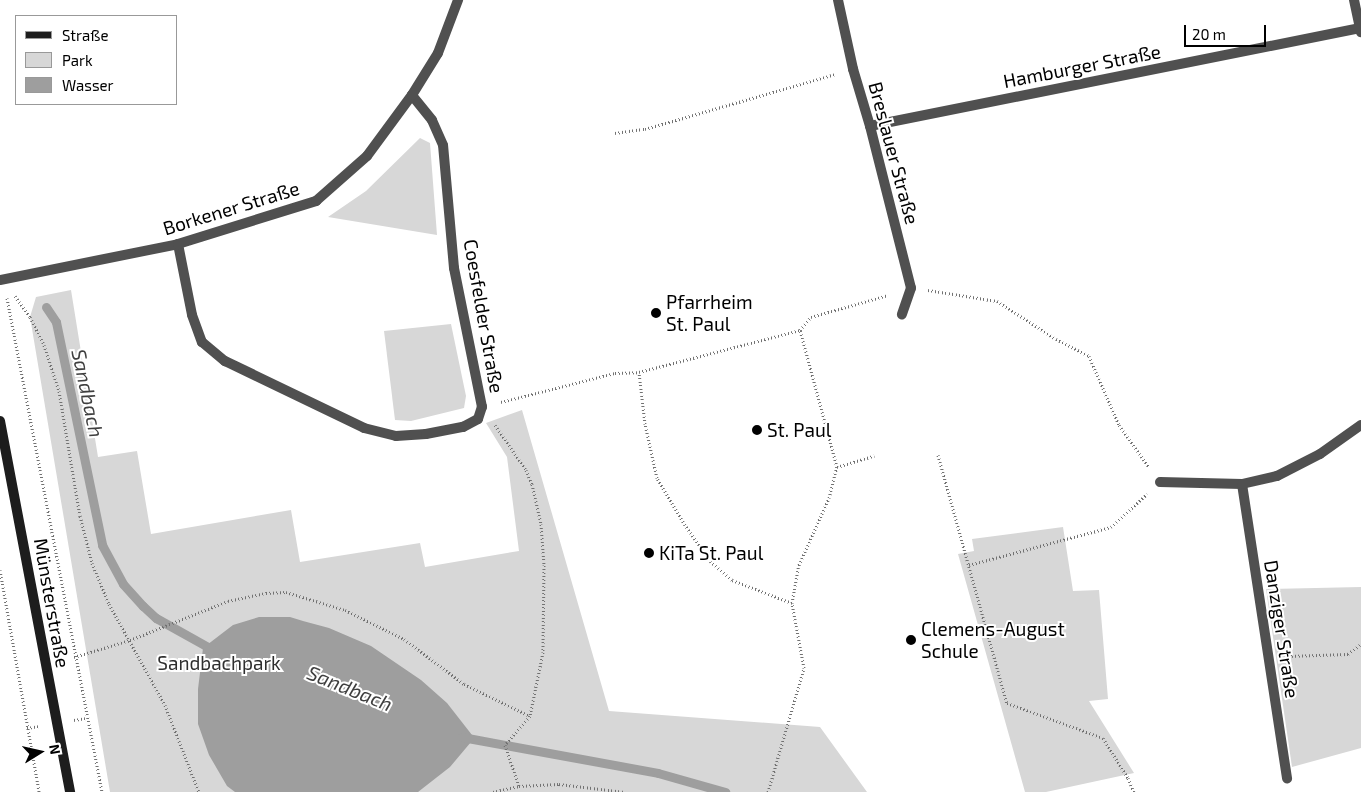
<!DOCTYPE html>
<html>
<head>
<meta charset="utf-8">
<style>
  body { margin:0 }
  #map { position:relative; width:1361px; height:792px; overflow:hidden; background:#fff; font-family:"Exo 2",sans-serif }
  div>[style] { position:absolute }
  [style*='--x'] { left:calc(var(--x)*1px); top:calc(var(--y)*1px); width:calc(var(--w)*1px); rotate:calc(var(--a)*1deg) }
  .green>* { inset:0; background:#d7d7d7 }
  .water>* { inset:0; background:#9e9e9e }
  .stream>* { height:9px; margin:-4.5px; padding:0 4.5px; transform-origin:4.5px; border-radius:4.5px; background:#9e9e9e }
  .path>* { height:3px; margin-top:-1.5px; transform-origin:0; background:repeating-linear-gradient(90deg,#727272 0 1px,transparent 0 3.5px) }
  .service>* { height:10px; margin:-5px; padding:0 5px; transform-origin:5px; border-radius:5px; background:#505050 }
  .minor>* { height:10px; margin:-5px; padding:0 5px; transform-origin:5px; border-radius:5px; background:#505050 }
  .secondary>* { height:10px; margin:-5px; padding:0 5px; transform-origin:5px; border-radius:5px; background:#1d1d1d }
  .dots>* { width:14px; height:14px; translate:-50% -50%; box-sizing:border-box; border:2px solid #fff; border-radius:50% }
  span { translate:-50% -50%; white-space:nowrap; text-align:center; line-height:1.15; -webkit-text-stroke:4px #fff; paint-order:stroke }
  .street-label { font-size:19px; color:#000 }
  .poi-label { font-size:19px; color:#000 }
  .left { translate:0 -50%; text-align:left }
  .park-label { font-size:19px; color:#2e2e2e }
  .water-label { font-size:20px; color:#3f3f3f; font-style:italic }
  .legend { position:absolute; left:15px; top:15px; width:162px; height:90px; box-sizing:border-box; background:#fff; border:1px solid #999; margin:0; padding:6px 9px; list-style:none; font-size:15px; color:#000 }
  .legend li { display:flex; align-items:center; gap:10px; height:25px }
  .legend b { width:25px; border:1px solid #999 }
  .north { position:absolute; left:15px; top:727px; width:50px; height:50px; -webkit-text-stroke:4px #fff; paint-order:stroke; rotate:80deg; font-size:14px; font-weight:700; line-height:20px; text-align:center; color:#000 }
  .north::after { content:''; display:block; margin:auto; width:18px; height:22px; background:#000; clip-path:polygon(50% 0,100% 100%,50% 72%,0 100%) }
  .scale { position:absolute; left:1184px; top:25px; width:82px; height:22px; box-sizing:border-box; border:2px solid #000; border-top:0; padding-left:6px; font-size:15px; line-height:18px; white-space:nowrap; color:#000; -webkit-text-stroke:4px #fff; paint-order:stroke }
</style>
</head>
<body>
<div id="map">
  <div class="green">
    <i style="clip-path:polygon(420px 138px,430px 143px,437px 235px,328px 217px,366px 191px)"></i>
    <i style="clip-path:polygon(71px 290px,98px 457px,137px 451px,151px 534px,291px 510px,300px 562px,420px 543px,425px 567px,519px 551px,507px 457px,486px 423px,522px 410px,609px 711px,820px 727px,867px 792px,110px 792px,30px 317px,36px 297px)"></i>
    <i style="clip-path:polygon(451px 324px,466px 396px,464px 408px,411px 421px,395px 420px,384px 331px)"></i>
    <i style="clip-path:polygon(1063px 527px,1073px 591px,1099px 590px,1108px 699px,1089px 701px,1134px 773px,1046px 792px,1025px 792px,958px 554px,974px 551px,972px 539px)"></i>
    <i style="clip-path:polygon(1361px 587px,1361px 748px,1292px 767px,1266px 589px)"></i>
  </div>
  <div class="water">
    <i style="clip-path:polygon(259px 617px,290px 617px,303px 621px,329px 628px,371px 646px,421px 680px,447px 703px,472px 735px,471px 742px,450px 767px,418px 792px,235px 792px,227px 786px,209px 755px,198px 724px,198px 689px,203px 648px,233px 625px)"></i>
  </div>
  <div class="stream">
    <i style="--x:46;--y:307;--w:18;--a:56"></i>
    <i style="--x:56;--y:322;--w:228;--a:78.3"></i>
    <i style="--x:102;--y:545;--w:44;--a:61.7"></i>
    <i style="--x:123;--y:584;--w:30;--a:48"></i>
    <i style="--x:143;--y:606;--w:18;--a:43"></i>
    <i style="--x:156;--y:618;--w:68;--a:29.2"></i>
    <i style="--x:462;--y:737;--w:199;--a:10.4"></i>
    <i style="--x:658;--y:773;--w:70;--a:15.8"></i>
  </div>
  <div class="path">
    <i style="--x:615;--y:133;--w:30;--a:-8"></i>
    <i style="--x:645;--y:129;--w:198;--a:-16.1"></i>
    <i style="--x:928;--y:290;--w:70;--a:9.1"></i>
    <i style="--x:997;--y:301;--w:70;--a:32.8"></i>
    <i style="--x:1056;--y:339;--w:37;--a:27"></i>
    <i style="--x:1089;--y:356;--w:75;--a:66.5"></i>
    <i style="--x:1119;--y:425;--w:52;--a:54.5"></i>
    <i style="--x:15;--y:296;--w:26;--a:54"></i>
    <i style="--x:30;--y:317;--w:31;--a:63"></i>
    <i style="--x:44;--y:345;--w:48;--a:71.9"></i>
    <i style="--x:59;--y:391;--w:127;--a:80.5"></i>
    <i style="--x:80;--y:516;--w:49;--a:75.7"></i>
    <i style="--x:92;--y:563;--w:44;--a:67.5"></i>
    <i style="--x:109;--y:604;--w:115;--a:61"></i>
    <i style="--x:165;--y:705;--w:93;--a:68.7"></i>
    <i style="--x:7;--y:298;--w:503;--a:79.11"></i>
    <i style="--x:501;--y:402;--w:118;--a:-14.3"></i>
    <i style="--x:615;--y:373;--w:24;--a:-2"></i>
    <i style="--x:495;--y:425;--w:55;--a:55.4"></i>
    <i style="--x:526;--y:470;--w:15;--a:67"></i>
    <i style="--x:532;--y:484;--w:41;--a:77.3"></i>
    <i style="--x:541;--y:524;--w:41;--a:85.8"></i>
    <i style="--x:544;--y:565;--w:87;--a:90.7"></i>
    <i style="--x:543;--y:652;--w:65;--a:101.5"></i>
    <i style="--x:530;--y:716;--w:38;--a:131"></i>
    <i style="--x:505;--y:745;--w:43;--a:71.1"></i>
    <i style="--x:938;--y:455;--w:257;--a:74.5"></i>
    <i style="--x:1007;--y:703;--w:102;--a:20"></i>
    <i style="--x:1103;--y:738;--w:47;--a:58"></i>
    <i style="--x:1128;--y:778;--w:15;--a:67"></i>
    <i style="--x:837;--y:467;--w:142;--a:-105.1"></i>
    <i style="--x:800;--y:330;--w:17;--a:-50"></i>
    <i style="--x:811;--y:317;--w:80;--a:-15.9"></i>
    <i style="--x:969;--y:565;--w:147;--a:-15"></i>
    <i style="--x:1111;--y:527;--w:49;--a:-42.5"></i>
    <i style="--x:0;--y:570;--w:225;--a:80"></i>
    <i style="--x:792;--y:603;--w:64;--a:-159"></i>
    <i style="--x:732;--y:580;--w:28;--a:-139"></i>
    <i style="--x:711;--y:562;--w:45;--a:-125.1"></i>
    <i style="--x:685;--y:525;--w:55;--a:-120.8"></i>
    <i style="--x:657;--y:478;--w:55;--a:-102.5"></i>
    <i style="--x:645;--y:424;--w:52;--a:-96.6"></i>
    <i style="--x:639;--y:372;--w:166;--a:-14.6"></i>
    <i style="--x:1288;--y:656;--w:60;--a:-1.9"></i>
    <i style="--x:1348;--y:654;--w:16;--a:-38"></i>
    <i style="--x:74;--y:657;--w:59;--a:-16.9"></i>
    <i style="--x:130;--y:640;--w:105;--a:-21.7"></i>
    <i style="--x:228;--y:601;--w:39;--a:-12"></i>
    <i style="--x:266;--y:593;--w:20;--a:-3"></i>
    <i style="--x:286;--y:592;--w:62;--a:17"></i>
    <i style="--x:345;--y:610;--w:66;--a:26.2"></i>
    <i style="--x:404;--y:639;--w:75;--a:36.9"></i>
    <i style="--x:464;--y:684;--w:73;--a:25.9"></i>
    <i style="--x:74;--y:720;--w:12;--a:-9"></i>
    <i style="--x:27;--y:728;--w:12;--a:-9"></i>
    <i style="--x:493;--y:792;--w:27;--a:-13"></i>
    <i style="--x:519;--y:786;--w:40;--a:-2.9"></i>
    <i style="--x:559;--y:784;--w:66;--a:6.9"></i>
    <i style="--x:768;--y:792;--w:129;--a:-73.8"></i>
    <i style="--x:804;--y:668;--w:66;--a:-100.5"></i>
    <i style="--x:792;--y:603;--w:39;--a:-80"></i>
    <i style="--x:799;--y:565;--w:73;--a:-65.9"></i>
    <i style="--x:829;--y:498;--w:32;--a:-76"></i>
    <i style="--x:837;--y:467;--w:39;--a:-17"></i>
  </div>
  <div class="service">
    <i style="--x:1242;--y:484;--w:298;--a:81.3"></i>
  </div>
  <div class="minor">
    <i style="--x:838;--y:0;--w:71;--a:77.7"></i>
    <i style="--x:853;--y:69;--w:59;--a:73.4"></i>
    <i style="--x:870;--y:126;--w:167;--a:75.8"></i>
    <i style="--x:911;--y:288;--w:28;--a:109"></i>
    <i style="--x:1354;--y:0;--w:33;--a:78"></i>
    <i style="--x:870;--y:126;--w:500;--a:-11.3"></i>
    <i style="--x:178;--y:244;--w:72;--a:78.8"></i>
    <i style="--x:192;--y:315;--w:29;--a:70"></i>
    <i style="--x:202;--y:342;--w:30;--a:40"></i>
    <i style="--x:225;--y:361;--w:154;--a:25.7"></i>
    <i style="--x:364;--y:428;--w:33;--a:14"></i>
    <i style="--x:396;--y:436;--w:30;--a:-4"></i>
    <i style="--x:426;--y:434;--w:38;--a:-11"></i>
    <i style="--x:463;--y:427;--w:17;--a:-28"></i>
    <i style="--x:478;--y:419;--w:13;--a:-72"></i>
    <i style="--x:482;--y:407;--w:142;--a:-101.4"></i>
    <i style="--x:454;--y:268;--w:123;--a:-95.1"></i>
    <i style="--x:443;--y:145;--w:27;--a:-114"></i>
    <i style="--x:432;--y:120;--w:32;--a:-129"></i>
    <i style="--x:0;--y:280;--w:182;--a:-11.4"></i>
    <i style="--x:178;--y:244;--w:145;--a:-17.3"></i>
    <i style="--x:316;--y:201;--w:68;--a:-41.4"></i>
    <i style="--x:367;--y:156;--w:76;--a:-53.6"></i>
    <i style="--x:412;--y:95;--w:49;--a:-58.2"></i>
    <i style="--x:438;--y:53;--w:57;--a:-69.3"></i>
    <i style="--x:1160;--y:482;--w:82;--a:1.4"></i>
    <i style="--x:1242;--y:484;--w:36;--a:-13"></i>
    <i style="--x:1277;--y:476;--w:48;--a:-27.1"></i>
    <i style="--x:1320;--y:454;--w:50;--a:-35.3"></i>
  </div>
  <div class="secondary">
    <i style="--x:0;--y:421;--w:378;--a:79.3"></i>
  </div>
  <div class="dots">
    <i style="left:656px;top:313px;background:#000"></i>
    <i style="left:757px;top:430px;background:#000"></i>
    <i style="left:649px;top:553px;background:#000"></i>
    <i style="left:911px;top:640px;background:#000"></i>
  </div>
  <div class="street-label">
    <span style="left:1082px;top:66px;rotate:-11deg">Hamburger Straße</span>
    <span style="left:894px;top:153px;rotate:75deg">Breslauer Straße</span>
    <span style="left:231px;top:208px;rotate:-17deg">Borkener Straße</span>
    <span style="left:484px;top:316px;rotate:80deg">Coesfelder Straße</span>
    <span style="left:52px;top:603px;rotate:80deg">Münsterstraße</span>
    <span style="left:1282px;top:629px;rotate:81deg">Danziger Straße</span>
  </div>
  <div class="poi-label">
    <span class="left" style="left:666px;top:313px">Pfarrheim<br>St. Paul</span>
    <span class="left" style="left:767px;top:430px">St. Paul</span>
    <span class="left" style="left:659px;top:553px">KiTa St. Paul</span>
    <span class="left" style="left:921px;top:640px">Clemens-August<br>Schule</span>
  </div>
  <div class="park-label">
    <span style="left:219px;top:663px">Sandbachpark</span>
  </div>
  <div class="water-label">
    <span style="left:88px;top:393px;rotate:78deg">Sandbach</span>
    <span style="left:350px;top:688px;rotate:22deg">Sandbach</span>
  </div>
  <ul class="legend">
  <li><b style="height:6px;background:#1d1d1d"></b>Straße</li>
  <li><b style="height:14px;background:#d7d7d7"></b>Park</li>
  <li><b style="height:14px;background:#9e9e9e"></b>Wasser</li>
  </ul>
  <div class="north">N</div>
  <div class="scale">20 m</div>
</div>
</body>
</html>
